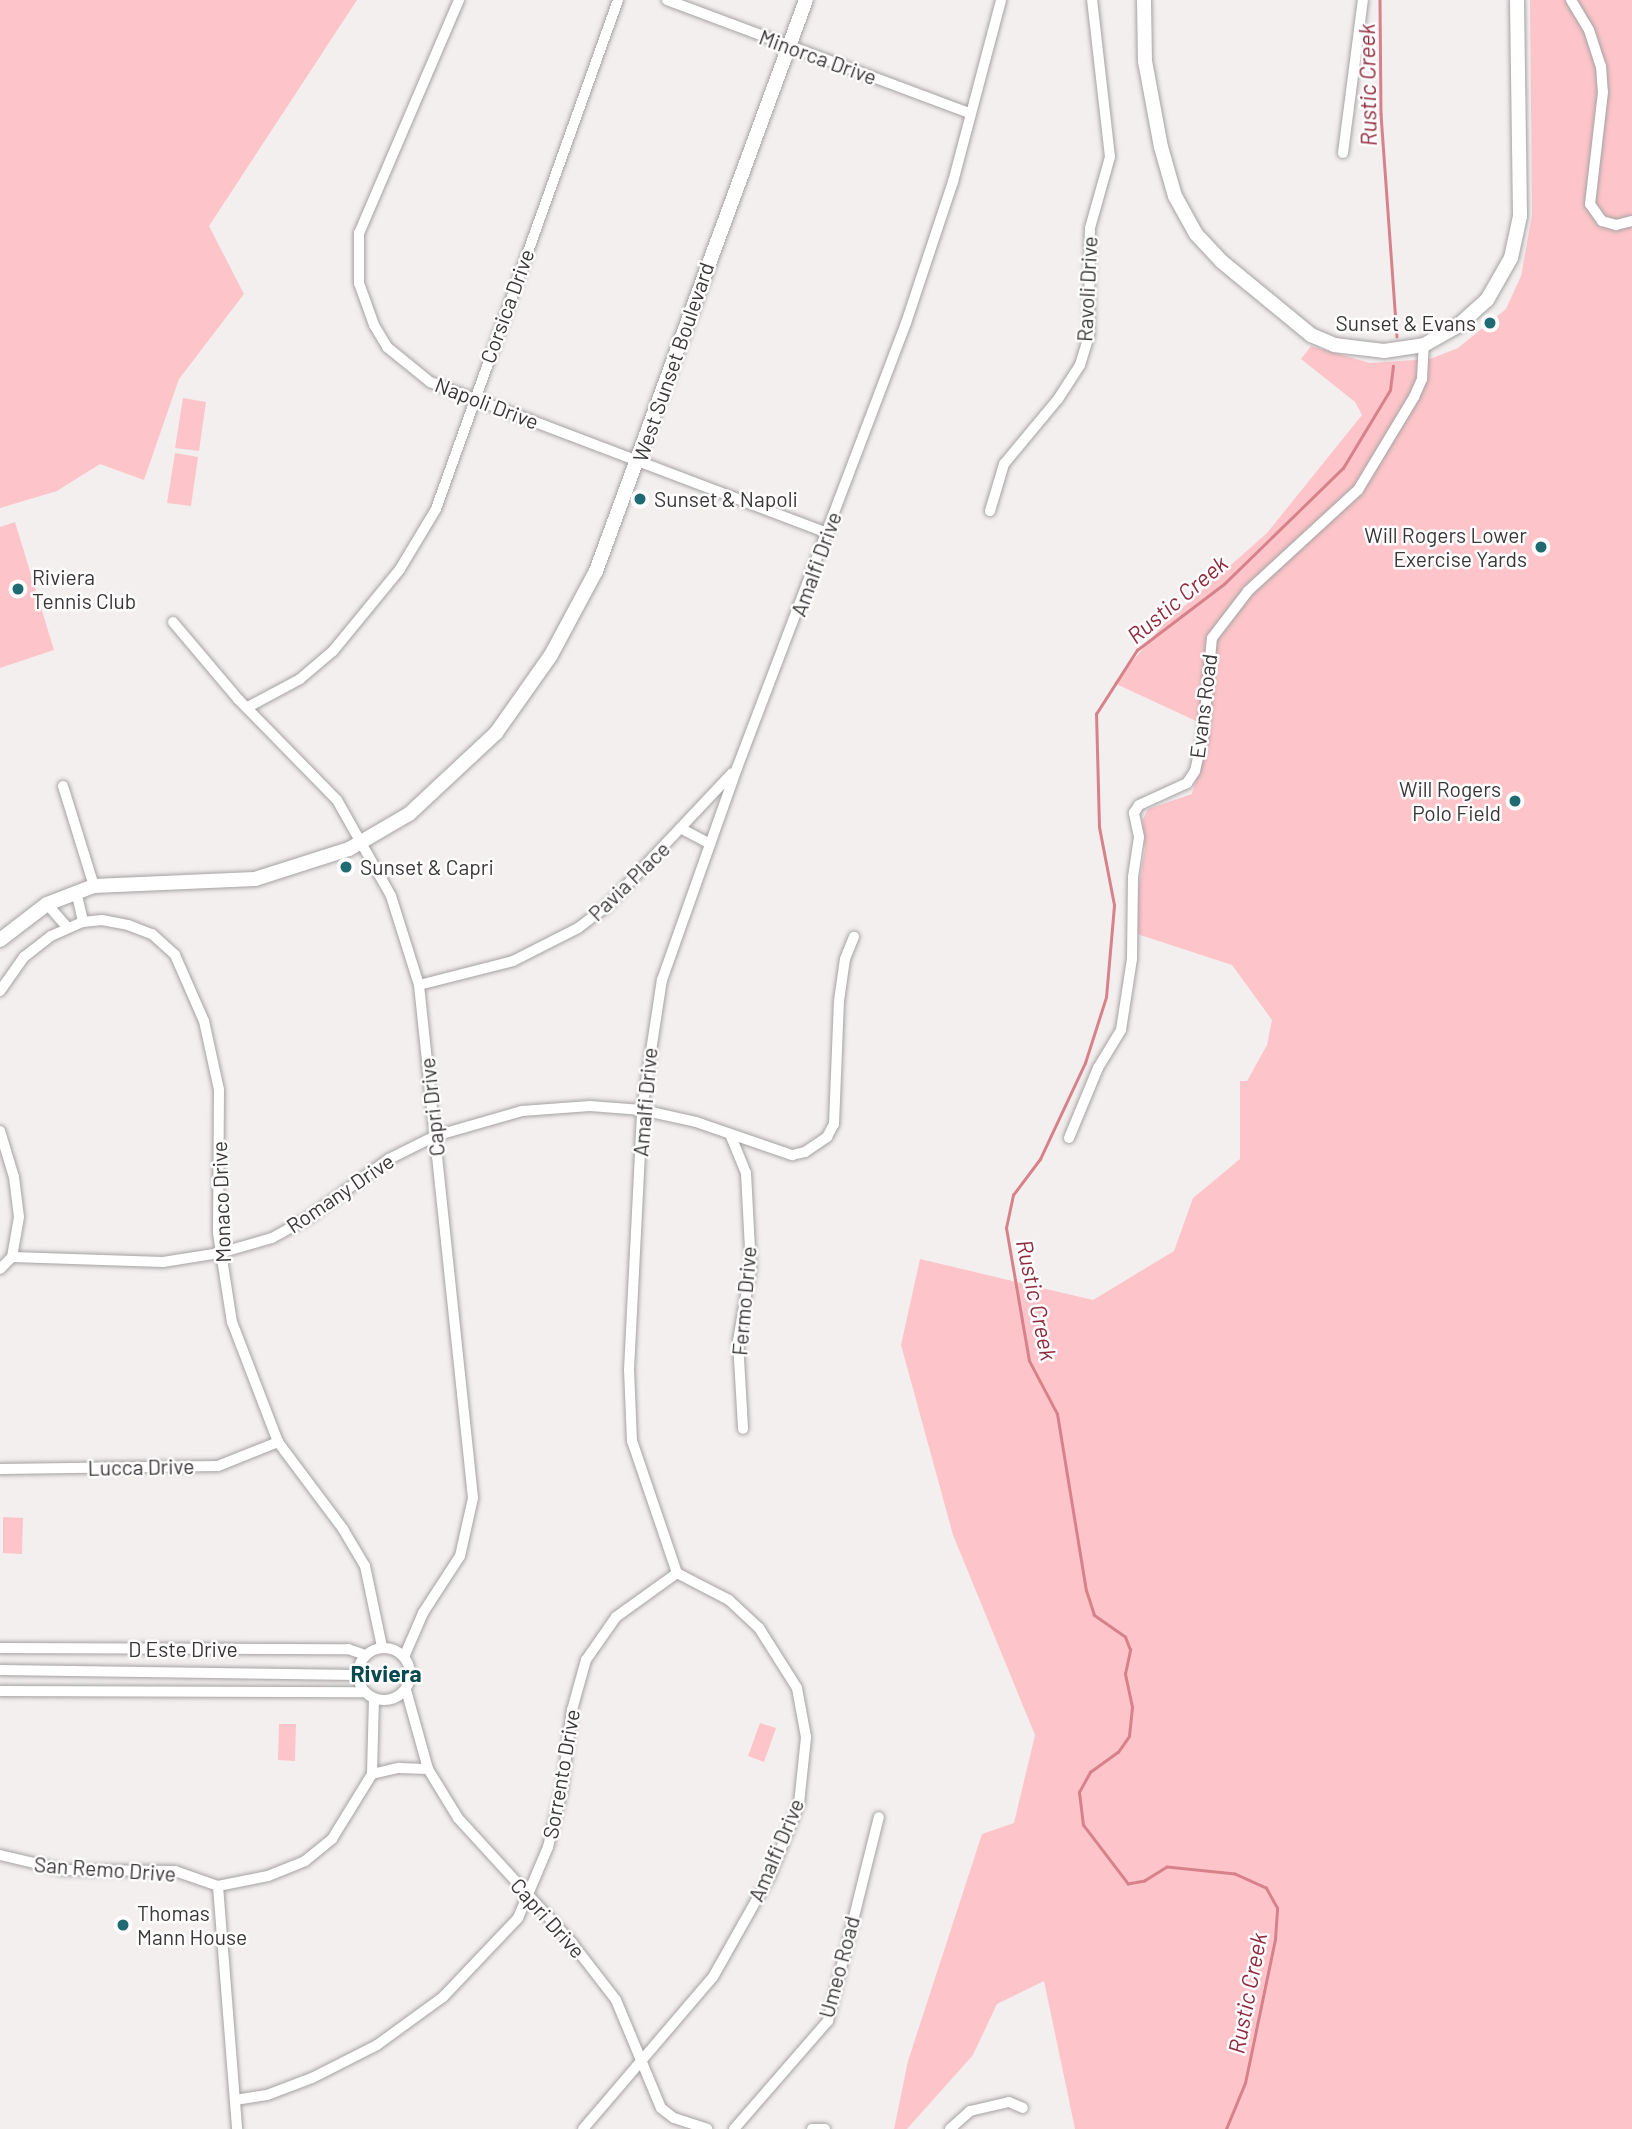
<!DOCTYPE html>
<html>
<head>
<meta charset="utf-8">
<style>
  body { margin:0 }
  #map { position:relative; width:1632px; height:2129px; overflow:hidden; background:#f3efef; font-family:Barlow,sans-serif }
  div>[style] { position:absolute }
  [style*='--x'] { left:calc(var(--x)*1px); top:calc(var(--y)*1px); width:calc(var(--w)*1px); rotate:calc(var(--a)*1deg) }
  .green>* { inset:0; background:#fdc5c9 }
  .stream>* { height:2.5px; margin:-1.25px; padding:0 1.25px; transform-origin:1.25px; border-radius:1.25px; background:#d7828b }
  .roads { filter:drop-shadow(0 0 2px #a6a2a3) drop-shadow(0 0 2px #a6a2a3) }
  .street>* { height:10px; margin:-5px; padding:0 5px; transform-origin:5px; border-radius:5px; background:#fff }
  .street>.ring { margin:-5px; padding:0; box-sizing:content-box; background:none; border:10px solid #fff; border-radius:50% }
  .secondary>* { height:14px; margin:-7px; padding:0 7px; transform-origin:7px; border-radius:7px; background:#fff }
  .dots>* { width:19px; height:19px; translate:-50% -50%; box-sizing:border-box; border:4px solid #fffdfd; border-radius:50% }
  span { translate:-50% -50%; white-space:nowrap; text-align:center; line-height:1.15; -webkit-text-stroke:5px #fffdfd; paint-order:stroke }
  .street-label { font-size:21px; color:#393838 }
  .poi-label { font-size:21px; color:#393838 }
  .right { translate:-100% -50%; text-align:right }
  .left { translate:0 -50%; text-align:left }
  .water-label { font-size:23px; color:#8f2b3e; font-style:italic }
  .neighbourhood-label { font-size:23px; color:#094a4f; font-weight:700 }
</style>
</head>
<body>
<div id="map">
  <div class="green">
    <i style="clip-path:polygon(0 0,357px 0,209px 226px,244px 294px,179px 379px,144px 480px,100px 464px,57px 491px,0 508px)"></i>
    <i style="clip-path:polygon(1530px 0,1632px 0,1632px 2129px,1075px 2129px,1044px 1981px,997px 2004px,973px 2055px,907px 2129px,894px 2129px,908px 2061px,982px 1834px,1014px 1823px,1035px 1735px,953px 1535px,901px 1345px,920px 1259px,1093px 1300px,1174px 1251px,1193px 1198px,1240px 1159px,1240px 1081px,1247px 1081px,1267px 1045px,1272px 1020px,1232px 965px,1131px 932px,1145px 849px,1142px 821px,1148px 809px,1192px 794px,1208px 736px,1196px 721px,1114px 683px,1163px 625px,1267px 533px,1362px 415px,1355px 402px,1301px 359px,1311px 346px,1370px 363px,1430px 359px,1458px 348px,1506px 309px,1521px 276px,1532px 215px)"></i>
    <i style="clip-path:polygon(183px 398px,206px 402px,199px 451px,175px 448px)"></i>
    <i style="clip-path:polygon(175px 453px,198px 457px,191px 506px,167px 503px)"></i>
    <i style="clip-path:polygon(15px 522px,54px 650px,0 668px,0 527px)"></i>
    <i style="clip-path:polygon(3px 1517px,23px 1518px,22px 1554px,3px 1553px)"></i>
    <i style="clip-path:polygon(760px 1723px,776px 1728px,764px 1762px,748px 1756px)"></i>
    <i style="clip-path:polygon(279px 1724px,296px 1724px,295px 1761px,278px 1760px)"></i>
  </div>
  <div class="stream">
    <i style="--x:1380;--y:0;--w:114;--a:89.5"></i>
    <i style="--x:1381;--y:114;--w:223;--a:85.9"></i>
    <i style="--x:1226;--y:2129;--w:50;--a:-67.6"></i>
    <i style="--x:1245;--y:2083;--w:147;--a:-78.2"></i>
    <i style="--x:1275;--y:1939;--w:31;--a:-86"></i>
    <i style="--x:1277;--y:1908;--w:23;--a:-119"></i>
    <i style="--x:1266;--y:1888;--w:34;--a:-156"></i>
    <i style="--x:1235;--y:1874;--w:68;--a:-174.1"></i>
    <i style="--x:1167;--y:1867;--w:26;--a:148"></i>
    <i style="--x:1145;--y:1881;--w:17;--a:170"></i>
    <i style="--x:1128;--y:1884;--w:74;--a:-127.3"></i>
    <i style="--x:1083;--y:1825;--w:33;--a:-97"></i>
    <i style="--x:1079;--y:1792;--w:23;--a:-61"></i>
    <i style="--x:1090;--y:1772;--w:34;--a:-36"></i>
    <i style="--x:1118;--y:1752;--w:19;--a:-55"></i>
    <i style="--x:1129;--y:1736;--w:29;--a:-84"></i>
    <i style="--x:1132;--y:1707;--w:34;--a:-102"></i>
    <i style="--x:1125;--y:1674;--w:25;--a:-78"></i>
    <i style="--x:1130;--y:1650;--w:14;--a:-111"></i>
    <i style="--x:1125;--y:1637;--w:38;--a:-145"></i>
    <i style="--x:1094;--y:1615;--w:25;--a:-108"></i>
    <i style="--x:1086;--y:1591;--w:179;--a:-99.3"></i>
    <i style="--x:1057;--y:1414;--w:60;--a:-117.8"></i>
    <i style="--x:1029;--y:1361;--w:135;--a:-99.8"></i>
    <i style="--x:1006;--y:1228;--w:34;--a:-78"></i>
    <i style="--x:1013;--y:1195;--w:45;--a:-53.1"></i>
    <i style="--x:1040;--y:1159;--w:106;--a:-64.9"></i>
    <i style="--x:1085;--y:1063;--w:69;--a:-72.3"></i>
    <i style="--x:1106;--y:997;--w:92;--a:-85"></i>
    <i style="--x:1114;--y:905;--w:79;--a:-100.9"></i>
    <i style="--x:1099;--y:827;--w:113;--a:-91.5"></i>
    <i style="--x:1096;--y:714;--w:76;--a:-57.4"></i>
    <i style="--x:1137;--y:650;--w:109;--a:-37.2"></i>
    <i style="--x:1224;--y:584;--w:166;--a:-44.3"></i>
    <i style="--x:1343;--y:468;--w:91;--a:-58.9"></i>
    <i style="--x:1390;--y:390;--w:24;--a:-83"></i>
  </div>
  <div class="roads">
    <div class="street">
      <i style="--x:459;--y:0;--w:254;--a:113.2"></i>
      <i style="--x:359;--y:233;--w:50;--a:90"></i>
      <i style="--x:359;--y:283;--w:45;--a:70.3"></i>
      <i style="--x:374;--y:325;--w:26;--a:59"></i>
      <i style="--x:387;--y:347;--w:55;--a:39.1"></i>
      <i style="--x:430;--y:382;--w:426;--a:20.8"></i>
      <i style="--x:667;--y:0;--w:323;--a:20.5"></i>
      <i style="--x:1571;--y:0;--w:35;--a:59"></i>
      <i style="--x:1589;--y:30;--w:38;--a:72"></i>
      <i style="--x:1601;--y:66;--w:26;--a:86"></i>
      <i style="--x:1603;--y:92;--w:113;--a:96.6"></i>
      <i style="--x:1590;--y:204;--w:21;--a:55"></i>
      <i style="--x:1602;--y:221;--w:15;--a:16"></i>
      <i style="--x:1616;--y:225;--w:16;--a:-14"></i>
      <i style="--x:1343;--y:153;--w:154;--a:-82.6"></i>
      <i style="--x:990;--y:511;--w:49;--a:-73.4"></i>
      <i style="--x:1004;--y:464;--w:85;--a:-50.3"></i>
      <i style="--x:1058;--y:399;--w:40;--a:-57.1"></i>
      <i style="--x:1080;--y:365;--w:31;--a:-73"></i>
      <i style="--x:1089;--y:335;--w:107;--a:-89.5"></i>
      <i style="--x:1090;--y:228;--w:74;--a:-74.3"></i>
      <i style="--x:1110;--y:157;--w:158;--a:-96.5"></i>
      <i style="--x:173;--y:622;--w:101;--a:49.8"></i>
      <i style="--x:238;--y:699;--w:141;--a:45.6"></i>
      <i style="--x:337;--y:800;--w:110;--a:60.6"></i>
      <i style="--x:391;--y:896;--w:93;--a:72.5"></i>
      <i style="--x:419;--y:985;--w:516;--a:83.99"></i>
      <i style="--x:473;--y:1498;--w:59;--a:102.6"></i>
      <i style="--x:460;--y:1556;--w:68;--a:123"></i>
      <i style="--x:423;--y:1613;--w:48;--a:113.4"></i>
      <i style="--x:248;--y:707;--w:59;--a:-28.3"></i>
      <i style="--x:300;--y:679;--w:43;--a:-40.3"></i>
      <i style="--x:333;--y:651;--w:106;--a:-50.7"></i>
      <i style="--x:400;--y:569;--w:70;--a:-59"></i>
      <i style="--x:436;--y:509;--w:541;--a:-70.32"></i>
      <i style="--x:63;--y:786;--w:105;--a:72.8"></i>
      <i style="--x:682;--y:829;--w:32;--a:28"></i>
      <i style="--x:76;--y:891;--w:32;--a:77"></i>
      <i style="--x:47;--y:904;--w:30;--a:49"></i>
      <i style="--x:419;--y:985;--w:97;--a:-14.3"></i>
      <i style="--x:513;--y:961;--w:73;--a:-26.9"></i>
      <i style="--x:578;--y:928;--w:34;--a:-37"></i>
      <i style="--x:605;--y:908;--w:185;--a:-46.7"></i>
      <i style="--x:0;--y:991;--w:42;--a:-54.8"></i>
      <i style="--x:24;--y:957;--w:34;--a:-38"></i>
      <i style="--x:51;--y:936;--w:35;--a:-24"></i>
      <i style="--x:83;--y:922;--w:19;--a:-6"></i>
      <i style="--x:102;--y:920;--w:26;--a:11"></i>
      <i style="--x:128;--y:925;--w:26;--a:21"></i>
      <i style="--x:152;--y:934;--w:31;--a:42"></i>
      <i style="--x:175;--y:955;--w:72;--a:66.3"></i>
      <i style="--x:204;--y:1021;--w:71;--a:77.7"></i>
      <i style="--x:219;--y:1090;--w:143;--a:90.4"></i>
      <i style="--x:218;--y:1233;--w:90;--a:81.1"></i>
      <i style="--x:232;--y:1322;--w:129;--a:69"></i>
      <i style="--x:278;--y:1442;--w:109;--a:53.2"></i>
      <i style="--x:343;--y:1529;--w:43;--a:59.3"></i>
      <i style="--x:365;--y:1566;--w:83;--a:78.1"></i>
      <i style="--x:0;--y:1131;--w:48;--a:73.1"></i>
      <i style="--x:14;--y:1177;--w:40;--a:82.9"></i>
      <i style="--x:19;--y:1217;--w:41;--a:99.9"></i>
      <i style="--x:12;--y:1257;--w:17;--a:135"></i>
      <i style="--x:730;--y:1134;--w:42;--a:67.7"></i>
      <i style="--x:746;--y:1173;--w:94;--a:87"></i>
      <i style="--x:751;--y:1267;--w:75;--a:100"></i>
      <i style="--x:738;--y:1341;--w:88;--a:86.7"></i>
      <i style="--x:1069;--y:1138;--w:76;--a:-67.5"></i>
      <i style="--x:1098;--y:1068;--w:44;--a:-58.8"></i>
      <i style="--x:1121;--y:1030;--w:72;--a:-81.2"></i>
      <i style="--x:1132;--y:959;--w:82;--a:-89.3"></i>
      <i style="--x:1133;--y:877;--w:40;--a:-81.5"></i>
      <i style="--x:1139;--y:837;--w:25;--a:-102"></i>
      <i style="--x:1134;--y:813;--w:9;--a:-58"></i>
      <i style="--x:1139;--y:805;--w:53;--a:-24.6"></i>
      <i style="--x:1187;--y:783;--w:14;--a:-56"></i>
      <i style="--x:1195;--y:771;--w:36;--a:-77"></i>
      <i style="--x:1203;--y:736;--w:98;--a:-84.8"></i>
      <i style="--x:1212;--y:638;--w:59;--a:-52.5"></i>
      <i style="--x:1248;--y:591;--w:149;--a:-42.6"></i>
      <i style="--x:1358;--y:490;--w:109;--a:-58.9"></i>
      <i style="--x:1414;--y:397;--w:20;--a:-66"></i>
      <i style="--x:1422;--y:379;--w:34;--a:-87"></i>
      <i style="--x:12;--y:1257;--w:151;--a:1.9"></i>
      <i style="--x:163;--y:1262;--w:58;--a:-9"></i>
      <i style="--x:220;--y:1253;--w:54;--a:-16.1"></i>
      <i style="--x:272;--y:1238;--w:41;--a:-29.1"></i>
      <i style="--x:308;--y:1218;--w:100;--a:-36.1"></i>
      <i style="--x:389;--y:1159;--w:51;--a:-26.6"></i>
      <i style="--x:435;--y:1136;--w:91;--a:-16"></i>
      <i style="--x:522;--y:1111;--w:68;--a:-4.2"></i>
      <i style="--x:590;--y:1106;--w:52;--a:4.4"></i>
      <i style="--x:642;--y:1110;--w:55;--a:12.5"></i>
      <i style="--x:696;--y:1122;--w:102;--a:19"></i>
      <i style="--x:792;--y:1155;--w:13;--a:-13"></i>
      <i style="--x:805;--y:1152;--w:27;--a:-34"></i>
      <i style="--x:827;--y:1137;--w:15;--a:-62"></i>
      <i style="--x:834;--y:1124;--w:123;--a:-87.7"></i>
      <i style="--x:839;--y:1001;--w:42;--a:-81.9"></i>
      <i style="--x:845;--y:959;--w:24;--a:-68"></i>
      <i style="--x:0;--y:1469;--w:218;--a:-0.8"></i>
      <i style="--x:218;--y:1466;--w:65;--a:-21.8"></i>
      <i class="ring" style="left:358px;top:1648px;width:42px;height:42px"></i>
      <i style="--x:0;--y:1648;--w:348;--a:0.2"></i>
      <i style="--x:348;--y:1649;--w:18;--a:19"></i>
      <i style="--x:0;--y:1670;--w:357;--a:0.8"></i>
      <i style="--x:406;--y:1690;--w:82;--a:74.4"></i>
      <i style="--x:428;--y:1769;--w:57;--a:58.5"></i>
      <i style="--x:458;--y:1818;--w:169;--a:47.6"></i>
      <i style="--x:572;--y:1943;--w:72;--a:52.3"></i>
      <i style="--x:616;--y:2000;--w:117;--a:67.4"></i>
      <i style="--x:661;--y:2108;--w:16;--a:38"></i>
      <i style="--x:674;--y:2118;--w:35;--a:18"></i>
      <i style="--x:0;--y:1691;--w:364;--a:0.2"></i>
      <i style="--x:372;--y:1774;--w:28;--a:-13"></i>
      <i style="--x:399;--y:1768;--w:29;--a:2"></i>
      <i style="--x:0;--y:1855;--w:66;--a:13.2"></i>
      <i style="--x:64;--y:1870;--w:111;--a:0.5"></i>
      <i style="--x:175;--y:1871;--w:46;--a:19.2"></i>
      <i style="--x:218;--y:1886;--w:51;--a:-11.3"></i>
      <i style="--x:268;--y:1876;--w:40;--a:-22"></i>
      <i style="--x:305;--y:1861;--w:35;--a:-39"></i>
      <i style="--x:332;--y:1839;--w:76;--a:-58.4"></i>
      <i style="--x:372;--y:1774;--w:75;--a:-88.5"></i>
      <i style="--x:218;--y:1886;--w:244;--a:85.5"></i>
      <i style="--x:235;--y:2100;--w:32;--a:-9"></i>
      <i style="--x:267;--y:2095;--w:48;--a:-20.7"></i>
      <i style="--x:312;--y:2078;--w:73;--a:-26.9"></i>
      <i style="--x:377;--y:2045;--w:82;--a:-36"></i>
      <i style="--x:443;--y:1997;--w:109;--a:-46.5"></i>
      <i style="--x:518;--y:1918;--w:77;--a:-67.1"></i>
      <i style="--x:548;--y:1847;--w:59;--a:-76.2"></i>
      <i style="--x:562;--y:1790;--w:81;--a:-82.9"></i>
      <i style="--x:572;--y:1710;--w:52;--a:-74.4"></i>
      <i style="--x:586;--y:1660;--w:52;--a:-55.1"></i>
      <i style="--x:616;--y:1617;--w:75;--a:-35.8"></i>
      <i style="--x:583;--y:2129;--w:200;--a:-49.5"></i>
      <i style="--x:713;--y:1977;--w:116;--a:-60.6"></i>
      <i style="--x:770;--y:1876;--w:78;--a:-68.1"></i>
      <i style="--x:799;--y:1804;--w:67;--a:-84"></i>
      <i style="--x:806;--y:1737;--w:50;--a:-100.4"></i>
      <i style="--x:797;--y:1688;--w:71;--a:-122.3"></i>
      <i style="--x:759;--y:1628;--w:41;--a:-137"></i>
      <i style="--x:729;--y:1600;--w:59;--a:-152.6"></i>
      <i style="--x:677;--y:1573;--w:139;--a:-108.8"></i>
      <i style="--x:632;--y:1441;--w:71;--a:-92.4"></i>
      <i style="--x:629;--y:1370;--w:260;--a:-87.1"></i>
      <i style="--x:642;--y:1110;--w:132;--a:-81.3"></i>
      <i style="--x:662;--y:980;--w:225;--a:-70.5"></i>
      <i style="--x:737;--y:768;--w:476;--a:-69.2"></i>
      <i style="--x:906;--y:323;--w:149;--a:-71.6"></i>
      <i style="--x:953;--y:182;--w:188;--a:-75.2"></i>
      <i style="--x:734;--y:2129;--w:143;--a:-49"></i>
      <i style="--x:828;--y:2021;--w:210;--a:-76"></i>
      <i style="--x:812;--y:2129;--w:13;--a:0"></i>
      <i style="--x:950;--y:2129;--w:27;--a:-42"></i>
      <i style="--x:970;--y:2111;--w:40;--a:-13"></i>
      <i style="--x:1009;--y:2102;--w:15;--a:23"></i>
    </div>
    <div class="secondary">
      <i style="--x:1144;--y:0;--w:61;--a:89.1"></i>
      <i style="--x:1145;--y:61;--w:87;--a:79.5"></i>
      <i style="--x:1161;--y:147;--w:51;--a:74.1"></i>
      <i style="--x:1175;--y:196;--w:43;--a:61.1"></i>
      <i style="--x:1196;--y:234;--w:37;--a:47"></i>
      <i style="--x:1221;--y:261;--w:117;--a:39.4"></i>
      <i style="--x:1311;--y:335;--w:25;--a:23"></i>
      <i style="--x:1334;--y:345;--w:50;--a:6.8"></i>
      <i style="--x:1384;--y:351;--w:40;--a:-8.5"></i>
      <i style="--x:1424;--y:345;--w:40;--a:-29.7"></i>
      <i style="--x:1459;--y:325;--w:38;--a:-42"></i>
      <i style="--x:1487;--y:300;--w:48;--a:-60.3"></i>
      <i style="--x:1511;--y:258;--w:43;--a:-77.9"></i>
      <i style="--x:1520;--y:216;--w:216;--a:-90.8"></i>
      <i style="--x:0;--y:940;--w:59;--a:-37.5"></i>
      <i style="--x:47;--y:904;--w:50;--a:-21"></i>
      <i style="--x:94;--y:886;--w:161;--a:-2.5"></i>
      <i style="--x:255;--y:879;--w:99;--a:-17.7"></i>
      <i style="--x:349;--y:849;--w:69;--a:-30.3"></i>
      <i style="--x:409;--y:814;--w:119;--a:-43"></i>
      <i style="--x:496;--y:733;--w:95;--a:-54.8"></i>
      <i style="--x:551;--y:655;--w:95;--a:-61.8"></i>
      <i style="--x:596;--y:571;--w:608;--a:-69.81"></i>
    </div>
  </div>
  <div class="dots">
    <i style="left:1490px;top:323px;background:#206b72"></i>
    <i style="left:640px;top:499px;background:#206b72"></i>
    <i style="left:1541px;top:547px;background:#206b72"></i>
    <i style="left:18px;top:589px;background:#206b72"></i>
    <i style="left:1515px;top:801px;background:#206b72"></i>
    <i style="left:346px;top:867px;background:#206b72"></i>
    <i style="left:123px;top:1925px;background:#206b72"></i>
  </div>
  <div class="street-label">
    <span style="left:818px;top:57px;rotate:20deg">Minorca Drive</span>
    <span style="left:1087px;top:289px;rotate:-87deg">Ravoli Drive</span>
    <span style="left:507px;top:306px;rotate:-70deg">Corsica Drive</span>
    <span style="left:673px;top:362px;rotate:-71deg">West Sunset Boulevard</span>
    <span style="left:487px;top:403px;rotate:21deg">Napoli Drive</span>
    <span style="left:816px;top:564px;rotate:-70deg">Amalfi Drive</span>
    <span style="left:1203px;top:706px;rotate:-83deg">Evans Road</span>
    <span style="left:629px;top:881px;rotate:-44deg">Pavia Place</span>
    <span style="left:645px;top:1102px;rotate:-85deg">Amalfi Drive</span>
    <span style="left:432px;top:1107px;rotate:-96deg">Capri Drive</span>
    <span style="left:340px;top:1193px;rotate:-34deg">Romany Drive</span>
    <span style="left:221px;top:1202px;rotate:-92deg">Monaco Drive</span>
    <span style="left:744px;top:1301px;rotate:-85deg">Fermo Drive</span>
    <span style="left:141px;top:1467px;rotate:-1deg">Lucca Drive</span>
    <span style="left:183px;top:1649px">D Este Drive</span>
    <span style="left:561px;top:1774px;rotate:-80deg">Sorrento Drive</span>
    <span style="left:776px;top:1850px;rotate:-67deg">Amalfi Drive</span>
    <span style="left:105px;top:1869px;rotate:4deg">San Remo Drive</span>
    <span style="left:548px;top:1918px;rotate:48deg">Capri Drive</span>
    <span style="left:839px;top:1967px;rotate:-75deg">Umeo Road</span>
  </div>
  <div class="poi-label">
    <span class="right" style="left:1476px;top:323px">Sunset &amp; Evans</span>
    <span class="left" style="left:654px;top:499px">Sunset &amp; Napoli</span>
    <span class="right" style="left:1527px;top:547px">Will Rogers Lower<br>Exercise Yards</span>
    <span class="left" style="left:32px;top:589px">Riviera<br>Tennis Club</span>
    <span class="right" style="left:1501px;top:801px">Will Rogers<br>Polo Field</span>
    <span class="left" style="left:360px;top:867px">Sunset &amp; Capri</span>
    <span class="left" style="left:137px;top:1925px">Thomas<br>Mann House</span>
  </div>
  <div class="water-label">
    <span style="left:1367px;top:85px;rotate:-91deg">Rustic Creek</span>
    <span style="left:1177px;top:599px;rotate:-40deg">Rustic Creek</span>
    <span style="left:1037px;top:1300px;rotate:78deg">Rustic Creek</span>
    <span style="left:1247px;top:1993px;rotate:-79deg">Rustic Creek</span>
  </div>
  <div class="neighbourhood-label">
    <span style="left:386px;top:1673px">Riviera</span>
  </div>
</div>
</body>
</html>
